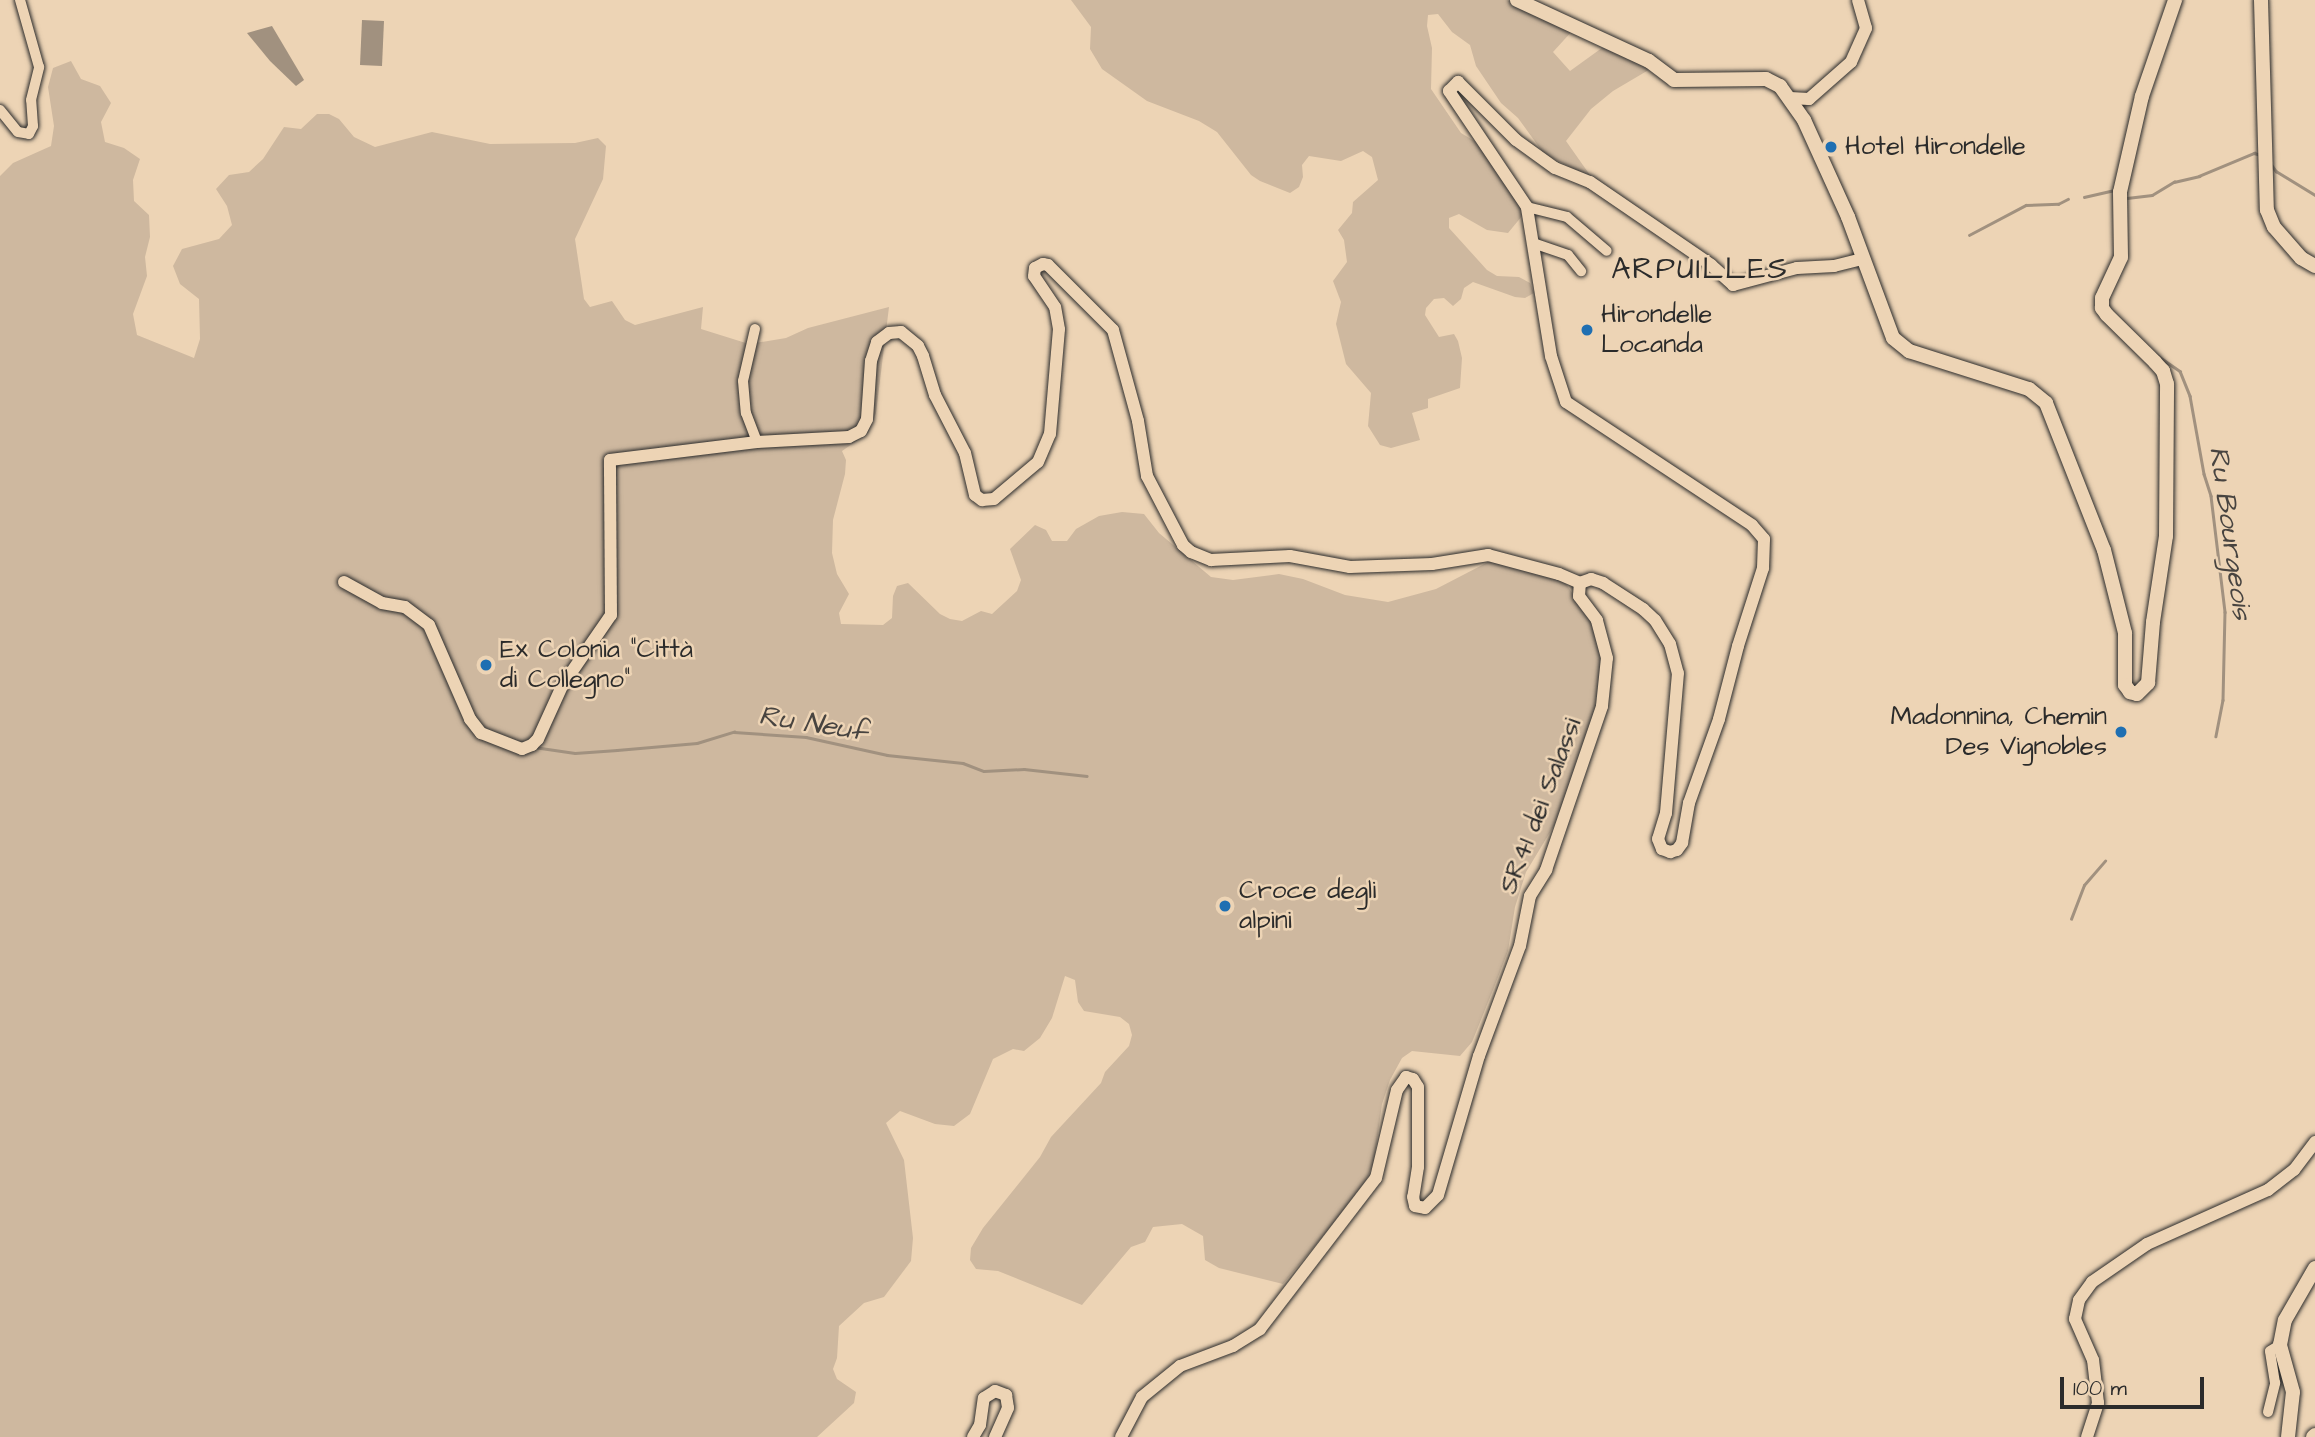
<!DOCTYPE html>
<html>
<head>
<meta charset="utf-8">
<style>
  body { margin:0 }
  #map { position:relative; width:2315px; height:1437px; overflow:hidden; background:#edd4b5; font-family:"Architects Daughter",sans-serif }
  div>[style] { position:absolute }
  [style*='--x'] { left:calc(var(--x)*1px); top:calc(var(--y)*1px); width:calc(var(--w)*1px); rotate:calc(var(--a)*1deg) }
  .green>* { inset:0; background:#ceb89f }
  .water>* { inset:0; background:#a1917f }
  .stream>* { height:2.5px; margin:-1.25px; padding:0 1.25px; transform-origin:1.25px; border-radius:1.25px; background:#a1917f }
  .roads { filter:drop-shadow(0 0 2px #2b2b2b) drop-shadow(0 0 2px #2b2b2b) }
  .minor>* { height:10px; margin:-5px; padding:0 5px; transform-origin:5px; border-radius:5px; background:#edd4b5 }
  .tertiary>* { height:12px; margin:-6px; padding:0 6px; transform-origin:6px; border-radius:6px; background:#edd4b5 }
  .secondary>* { height:14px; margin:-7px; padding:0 7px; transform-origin:7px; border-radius:7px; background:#edd4b5 }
  .dots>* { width:19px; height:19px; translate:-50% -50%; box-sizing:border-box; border:4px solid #edd4b5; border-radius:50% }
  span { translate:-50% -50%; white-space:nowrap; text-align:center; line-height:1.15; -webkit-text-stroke:5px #edd4b5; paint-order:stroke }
  .poi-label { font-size:26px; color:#2b2b2b }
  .left { translate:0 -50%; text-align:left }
  .right { translate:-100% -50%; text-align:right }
  .street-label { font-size:26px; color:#2b2b2b }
  .water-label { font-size:28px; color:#484440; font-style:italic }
  .quarter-label { font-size:30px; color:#2b2b2b; letter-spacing:2px }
  .scale { position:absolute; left:2060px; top:1377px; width:144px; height:32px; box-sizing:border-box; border:4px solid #2b2b2b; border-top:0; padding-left:9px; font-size:21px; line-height:24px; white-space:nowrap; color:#2b2b2b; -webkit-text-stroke:5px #edd4b5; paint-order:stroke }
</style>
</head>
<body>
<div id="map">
  <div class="green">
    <i style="clip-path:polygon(1071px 0,1507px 0,1574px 29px,1553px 52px,1570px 71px,1606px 45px,1652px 68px,1613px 91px,1591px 109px,1566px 141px,1592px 178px,1544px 154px,1518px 118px,1501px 103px,1476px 66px,1470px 45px,1452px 32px,1438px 14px,1428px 15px,1427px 26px,1432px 48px,1431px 89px,1461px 133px,1481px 145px,1519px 203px,1522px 216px,1508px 233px,1487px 230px,1459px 214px,1449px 218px,1449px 228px,1487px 270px,1497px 276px,1519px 277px,1530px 283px,1534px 293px,1525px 298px,1515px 297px,1473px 282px,1464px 288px,1461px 299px,1453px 306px,1444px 298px,1434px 299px,1426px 308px,1425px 315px,1439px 337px,1454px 334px,1458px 341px,1462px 358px,1460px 388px,1428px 399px,1428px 408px,1412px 413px,1420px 440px,1391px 448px,1380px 445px,1368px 426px,1371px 393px,1346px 364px,1336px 324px,1341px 302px,1333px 281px,1347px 262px,1344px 240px,1338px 230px,1352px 213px,1353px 202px,1378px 180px,1372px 157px,1363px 151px,1341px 161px,1309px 156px,1302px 165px,1303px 177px,1299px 187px,1290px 193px,1260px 181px,1251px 175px,1217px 132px,1199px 121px,1147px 101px,1102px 69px,1090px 49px,1091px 27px)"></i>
    <i style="clip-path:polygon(71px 61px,81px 79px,100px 86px,111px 103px,101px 122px,105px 142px,124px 148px,140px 159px,133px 180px,134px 201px,149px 215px,150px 237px,145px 257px,147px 276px,133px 314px,137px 335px,194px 358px,200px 339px,199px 299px,180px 284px,173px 266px,182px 249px,219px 239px,232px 225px,227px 206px,216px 189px,229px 175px,249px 172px,263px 159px,284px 127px,301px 129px,317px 114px,329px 114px,339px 119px,354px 137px,375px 147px,432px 132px,490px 144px,575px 143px,598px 138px,606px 146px,603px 179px,575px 239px,584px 299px,590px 307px,612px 301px,625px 320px,635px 325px,703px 307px,701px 329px,749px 344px,786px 338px,808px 328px,889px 307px,876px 413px,868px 433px,842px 451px,846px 460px,845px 474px,833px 520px,832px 553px,837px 574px,849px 594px,839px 613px,841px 624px,883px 625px,892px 618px,893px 596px,897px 586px,908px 583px,940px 614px,950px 619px,962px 621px,981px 611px,992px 614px,1017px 591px,1021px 580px,1010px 549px,1035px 525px,1046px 530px,1052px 541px,1067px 541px,1076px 529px,1099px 516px,1122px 512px,1144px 514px,1159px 533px,1211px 577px,1233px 580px,1279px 574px,1303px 579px,1345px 595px,1388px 602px,1436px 589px,1490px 561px,1564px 581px,1594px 625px,1600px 643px,1601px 666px,1594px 715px,1555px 824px,1526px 872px,1515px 907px,1508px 951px,1493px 990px,1472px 1042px,1460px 1056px,1412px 1051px,1402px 1058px,1390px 1080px,1382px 1104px,1374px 1162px,1363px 1188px,1283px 1284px,1219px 1268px,1205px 1260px,1203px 1236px,1182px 1224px,1153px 1227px,1145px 1242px,1131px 1247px,1082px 1305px,998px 1271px,976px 1269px,970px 1260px,971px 1248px,983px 1228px,1040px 1157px,1051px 1137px,1101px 1083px,1105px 1072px,1129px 1046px,1132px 1035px,1129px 1024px,1120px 1017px,1084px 1011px,1078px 1002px,1075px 980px,1065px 976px,1052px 1018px,1040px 1038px,1024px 1051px,1013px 1049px,993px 1059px,970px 1114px,954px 1126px,935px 1124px,900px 1111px,886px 1123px,904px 1160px,913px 1238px,911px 1261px,884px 1297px,864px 1303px,839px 1326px,837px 1358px,833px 1369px,837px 1379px,856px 1392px,854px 1403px,817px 1437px,0 1437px,0 176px,13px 163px,51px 146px,54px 126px,48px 87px,53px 68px)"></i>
  </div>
  <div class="water">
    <i style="clip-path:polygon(362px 20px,384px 21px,382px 66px,360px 65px)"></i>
    <i style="clip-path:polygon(272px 26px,304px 80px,296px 86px,270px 61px,247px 33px)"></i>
  </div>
  <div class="stream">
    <i style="--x:2271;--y:164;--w:9;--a:54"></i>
    <i style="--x:2276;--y:171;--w:46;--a:31.6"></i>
    <i style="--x:2084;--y:197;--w:32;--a:-13"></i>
    <i style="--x:2127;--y:198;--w:25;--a:-7"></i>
    <i style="--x:2152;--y:195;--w:26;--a:-31"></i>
    <i style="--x:2174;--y:182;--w:26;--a:-13"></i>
    <i style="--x:2199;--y:176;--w:60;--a:-22.7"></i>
    <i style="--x:2254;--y:153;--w:7;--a:16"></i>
    <i style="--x:1969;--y:235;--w:64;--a:-27.8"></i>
    <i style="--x:2026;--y:205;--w:32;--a:-2"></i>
    <i style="--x:2058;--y:204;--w:11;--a:-27"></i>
    <i style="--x:2154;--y:353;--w:32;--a:35"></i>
    <i style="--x:2180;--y:371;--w:27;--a:68"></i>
    <i style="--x:2190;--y:396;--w:79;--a:79.8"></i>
    <i style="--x:2204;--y:474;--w:23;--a:72"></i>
    <i style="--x:2211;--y:496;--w:117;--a:83.1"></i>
    <i style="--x:2225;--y:612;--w:88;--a:91.3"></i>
    <i style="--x:2223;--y:700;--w:37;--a:101"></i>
    <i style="--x:534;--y:747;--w:41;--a:8.3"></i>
    <i style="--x:575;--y:753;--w:42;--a:-4.1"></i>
    <i style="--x:617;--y:750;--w:80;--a:-5"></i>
    <i style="--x:697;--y:743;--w:39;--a:-17"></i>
    <i style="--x:734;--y:732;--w:72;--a:4"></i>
    <i style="--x:806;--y:737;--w:83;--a:12.5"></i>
    <i style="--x:887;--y:755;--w:76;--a:6"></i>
    <i style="--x:963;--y:763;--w:22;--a:21"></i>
    <i style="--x:984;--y:771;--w:40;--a:-2.9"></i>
    <i style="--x:1024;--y:769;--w:63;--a:6.3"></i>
    <i style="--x:2071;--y:919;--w:36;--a:-69"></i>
    <i style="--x:2084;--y:885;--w:32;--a:-49"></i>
  </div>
  <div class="roads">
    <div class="minor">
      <i style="--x:0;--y:110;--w:28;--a:51"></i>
      <i style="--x:18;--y:132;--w:11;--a:10"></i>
      <i style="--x:29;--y:134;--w:9;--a:-63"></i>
      <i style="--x:33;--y:126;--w:26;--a:-94"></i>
      <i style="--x:31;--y:100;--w:34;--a:-76"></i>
      <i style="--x:39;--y:67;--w:70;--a:-105.8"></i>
      <i style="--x:1527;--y:207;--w:41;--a:14"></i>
      <i style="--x:1567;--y:217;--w:52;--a:40.4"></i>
      <i style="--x:1533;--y:243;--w:37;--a:19"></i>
      <i style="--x:1568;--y:255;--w:21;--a:51"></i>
      <i style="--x:755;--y:329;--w:53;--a:103"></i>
      <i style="--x:743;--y:381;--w:32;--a:85"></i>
      <i style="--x:746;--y:413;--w:31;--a:69"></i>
      <i style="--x:2268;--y:1412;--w:30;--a:-76"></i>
      <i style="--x:2275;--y:1383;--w:32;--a:-99"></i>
      <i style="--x:2270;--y:1351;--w:12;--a:-31"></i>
    </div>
    <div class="tertiary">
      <i style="--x:1790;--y:98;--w:19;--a:3"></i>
      <i style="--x:1809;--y:99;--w:56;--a:-41.4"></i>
      <i style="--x:1851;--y:62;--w:37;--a:-66"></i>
      <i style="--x:1866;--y:28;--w:29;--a:-106"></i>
      <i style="--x:344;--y:582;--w:43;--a:28.9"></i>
      <i style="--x:382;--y:603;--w:23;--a:10"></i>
      <i style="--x:405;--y:607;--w:30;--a:37"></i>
      <i style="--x:429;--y:625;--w:103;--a:66.4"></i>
      <i style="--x:470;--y:719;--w:18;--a:52"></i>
      <i style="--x:481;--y:733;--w:44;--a:21.3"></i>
      <i style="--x:522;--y:749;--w:11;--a:-22"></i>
      <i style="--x:532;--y:745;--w:8;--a:-45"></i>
      <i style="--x:538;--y:739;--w:58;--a:-65.6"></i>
      <i style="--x:562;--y:686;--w:86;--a:-55.4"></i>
      <i style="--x:611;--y:615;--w:155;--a:-90.4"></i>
      <i style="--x:610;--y:460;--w:148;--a:-7"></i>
      <i style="--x:757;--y:442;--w:92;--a:-3.1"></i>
      <i style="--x:849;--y:437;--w:13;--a:-27"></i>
      <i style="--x:861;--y:431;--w:13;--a:-63"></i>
      <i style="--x:867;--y:419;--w:58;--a:-86.1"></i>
      <i style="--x:871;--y:361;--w:20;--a:-72"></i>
      <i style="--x:877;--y:342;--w:15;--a:-37"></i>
      <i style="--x:889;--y:333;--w:12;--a:-5"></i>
      <i style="--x:901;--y:332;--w:22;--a:39"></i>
      <i style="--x:918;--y:346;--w:11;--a:63"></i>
      <i style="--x:923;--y:356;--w:41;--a:72.9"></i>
      <i style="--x:935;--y:395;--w:65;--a:62.7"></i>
      <i style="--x:965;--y:453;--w:43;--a:76.6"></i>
      <i style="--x:975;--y:495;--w:9;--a:36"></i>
      <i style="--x:982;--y:500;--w:12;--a:-5"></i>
      <i style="--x:994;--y:499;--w:57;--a:-40.1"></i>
      <i style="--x:1038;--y:462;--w:30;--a:-67"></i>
      <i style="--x:1050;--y:434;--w:105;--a:-85.1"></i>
      <i style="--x:1059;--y:329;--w:22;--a:-100"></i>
      <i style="--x:1055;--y:307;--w:37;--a:-124"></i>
      <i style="--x:1034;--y:276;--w:8;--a:-83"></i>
      <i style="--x:1035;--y:268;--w:9;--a:-27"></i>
      <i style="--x:1043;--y:264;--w:5;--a:11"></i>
      <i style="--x:1048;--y:265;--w:92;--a:45"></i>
      <i style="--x:1113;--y:330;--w:94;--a:74.6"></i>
      <i style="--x:1138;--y:421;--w:56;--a:80.7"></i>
      <i style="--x:1147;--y:476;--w:78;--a:62.4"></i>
      <i style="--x:1183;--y:545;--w:11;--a:41"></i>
      <i style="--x:1191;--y:552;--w:22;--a:22"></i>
      <i style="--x:1211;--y:560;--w:79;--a:-2.9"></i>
      <i style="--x:1290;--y:556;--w:61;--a:10.4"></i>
      <i style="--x:1350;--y:567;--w:82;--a:-2.1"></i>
      <i style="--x:1432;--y:564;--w:57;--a:-9.1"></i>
      <i style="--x:1488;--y:555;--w:73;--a:15"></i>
      <i style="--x:1559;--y:574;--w:23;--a:23"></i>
      <i style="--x:973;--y:1437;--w:14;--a:-60"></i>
      <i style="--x:980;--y:1425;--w:27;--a:-82"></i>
      <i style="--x:984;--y:1398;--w:13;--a:-32"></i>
      <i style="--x:995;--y:1391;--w:12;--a:20"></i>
      <i style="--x:1006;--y:1395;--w:13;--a:81"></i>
      <i style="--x:1008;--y:1408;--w:32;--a:114"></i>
      <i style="--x:1121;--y:1437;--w:45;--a:-62.3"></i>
      <i style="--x:1142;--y:1397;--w:49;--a:-39.2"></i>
      <i style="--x:1180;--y:1366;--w:57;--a:-20.7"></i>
      <i style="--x:1233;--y:1346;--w:32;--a:-32"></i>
      <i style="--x:1260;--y:1329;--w:190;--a:-52.5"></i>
      <i style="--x:1376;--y:1178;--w:90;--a:-76.6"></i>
      <i style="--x:1397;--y:1090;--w:16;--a:-55"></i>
      <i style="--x:1406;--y:1077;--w:7;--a:16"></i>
      <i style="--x:1413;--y:1079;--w:9;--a:58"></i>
      <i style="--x:1418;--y:1087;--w:80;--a:90"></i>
      <i style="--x:1418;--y:1167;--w:30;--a:99"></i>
      <i style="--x:1413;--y:1197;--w:9;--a:77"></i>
      <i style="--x:1415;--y:1206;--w:10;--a:11"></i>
      <i style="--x:1425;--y:1208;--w:18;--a:-45"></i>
      <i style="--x:1438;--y:1195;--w:145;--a:-73.6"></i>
      <i style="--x:1479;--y:1056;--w:117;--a:-69.6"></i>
      <i style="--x:1520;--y:946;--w:51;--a:-78.7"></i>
      <i style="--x:1530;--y:896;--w:31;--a:-58"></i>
      <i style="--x:1546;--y:870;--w:173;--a:-71.1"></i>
      <i style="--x:1602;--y:706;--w:48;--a:-84.1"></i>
      <i style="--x:1607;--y:658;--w:39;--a:-105"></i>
      <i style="--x:1597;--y:620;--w:30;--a:-127"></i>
      <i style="--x:1579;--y:596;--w:13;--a:-86"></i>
      <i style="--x:1580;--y:583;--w:12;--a:-20"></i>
      <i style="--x:1591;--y:579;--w:13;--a:18"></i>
      <i style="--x:1603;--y:583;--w:48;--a:33"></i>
      <i style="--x:1643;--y:609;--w:16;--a:43"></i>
      <i style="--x:1655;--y:620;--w:28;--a:58"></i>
      <i style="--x:1670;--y:644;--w:30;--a:75"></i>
      <i style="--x:1678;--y:673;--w:141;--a:94.9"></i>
      <i style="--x:1666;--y:813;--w:27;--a:107"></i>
      <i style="--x:1658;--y:839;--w:11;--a:68"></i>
      <i style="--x:1662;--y:849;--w:9;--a:21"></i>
      <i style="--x:1670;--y:852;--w:7;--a:-16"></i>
      <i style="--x:1677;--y:850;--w:9;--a:-54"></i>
      <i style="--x:1682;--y:843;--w:41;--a:-80.1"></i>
      <i style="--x:1689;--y:803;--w:89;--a:-70.3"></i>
      <i style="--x:1719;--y:719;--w:75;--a:-75.4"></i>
      <i style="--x:1738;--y:646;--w:82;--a:-72.2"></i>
      <i style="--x:1763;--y:568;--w:29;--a:-88"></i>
      <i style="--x:1764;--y:539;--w:18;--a:-131"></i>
      <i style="--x:1752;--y:525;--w:223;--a:-146.5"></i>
      <i style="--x:1566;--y:402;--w:48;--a:-108.1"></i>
      <i style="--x:1551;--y:356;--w:151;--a:-99.2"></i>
      <i style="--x:1527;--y:207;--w:140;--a:-123.9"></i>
      <i style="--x:1449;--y:91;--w:13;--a:-45"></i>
      <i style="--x:1458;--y:82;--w:82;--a:45"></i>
      <i style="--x:1516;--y:140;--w:48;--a:35.7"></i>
      <i style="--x:1555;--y:168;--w:38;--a:22"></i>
      <i style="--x:1590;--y:182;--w:147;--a:34.4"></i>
      <i style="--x:1711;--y:265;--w:30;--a:42"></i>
      <i style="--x:1733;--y:285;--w:66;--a:-14.9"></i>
      <i style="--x:1797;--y:268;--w:37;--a:-3"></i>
      <i style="--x:1834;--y:266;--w:30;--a:-14"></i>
      <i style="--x:2087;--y:1437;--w:36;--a:-72"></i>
      <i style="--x:2098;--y:1403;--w:43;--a:-96.6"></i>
      <i style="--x:2093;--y:1360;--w:45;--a:-113.7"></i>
      <i style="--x:2075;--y:1319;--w:19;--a:-78"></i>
      <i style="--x:2079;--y:1300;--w:22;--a:-54"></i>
      <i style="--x:2092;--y:1282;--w:67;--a:-34.6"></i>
      <i style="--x:2147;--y:1244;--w:133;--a:-24.1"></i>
      <i style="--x:2268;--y:1190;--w:33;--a:-38"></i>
      <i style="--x:2294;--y:1170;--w:35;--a:-53"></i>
    </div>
    <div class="secondary">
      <i style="--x:1517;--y:0;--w:145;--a:24.8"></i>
      <i style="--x:1649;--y:61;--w:31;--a:37"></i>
      <i style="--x:1674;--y:80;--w:92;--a:-0.6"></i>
      <i style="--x:1766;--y:79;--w:16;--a:27"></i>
      <i style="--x:1780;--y:86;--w:42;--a:54.8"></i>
      <i style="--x:1804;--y:120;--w:107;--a:65.6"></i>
      <i style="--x:1848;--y:217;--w:129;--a:69.6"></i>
      <i style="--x:1893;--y:338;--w:21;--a:39"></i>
      <i style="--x:1909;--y:351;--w:126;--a:17.6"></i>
      <i style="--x:2029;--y:389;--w:22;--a:39"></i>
      <i style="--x:2046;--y:403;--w:158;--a:68.5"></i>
      <i style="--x:2104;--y:550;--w:86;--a:75.8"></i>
      <i style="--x:2125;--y:633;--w:52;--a:90"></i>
      <i style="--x:2125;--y:685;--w:9;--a:54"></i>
      <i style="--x:2130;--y:692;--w:7;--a:16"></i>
      <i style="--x:2137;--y:694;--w:16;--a:-45"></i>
      <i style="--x:2148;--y:683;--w:61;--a:-85.3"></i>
      <i style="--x:2153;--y:622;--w:87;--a:-81.4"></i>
      <i style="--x:2166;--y:536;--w:152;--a:-89.6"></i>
      <i style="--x:2167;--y:384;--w:14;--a:-107"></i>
      <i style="--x:2163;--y:371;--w:12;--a:-132"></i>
      <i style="--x:2155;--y:362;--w:67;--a:-135.6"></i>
      <i style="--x:2107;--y:315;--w:9;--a:-126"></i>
      <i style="--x:2102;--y:308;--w:10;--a:-90"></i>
      <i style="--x:2102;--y:298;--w:45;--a:-65.1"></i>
      <i style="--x:2121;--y:257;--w:65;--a:-90.9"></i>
      <i style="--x:2120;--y:192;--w:98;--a:-77.1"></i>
      <i style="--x:2142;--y:96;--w:102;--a:-71"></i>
      <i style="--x:2261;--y:0;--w:210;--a:88.4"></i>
      <i style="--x:2267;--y:210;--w:18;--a:68"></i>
      <i style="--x:2274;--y:227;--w:41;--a:48.9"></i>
      <i style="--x:2301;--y:258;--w:16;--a:30"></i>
      <i style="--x:2288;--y:1437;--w:45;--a:-83.7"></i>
      <i style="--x:2293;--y:1392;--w:49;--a:-105.5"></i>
      <i style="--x:2280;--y:1345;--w:25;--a:-79"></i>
      <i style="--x:2285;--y:1320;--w:60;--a:-60"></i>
      <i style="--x:2313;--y:1437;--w:3;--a:-45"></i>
    </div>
  </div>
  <div class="dots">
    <i style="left:1831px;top:147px;background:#1f6fb2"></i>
    <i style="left:1587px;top:330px;background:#1f6fb2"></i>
    <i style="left:486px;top:665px;background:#1f6fb2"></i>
    <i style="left:2121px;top:732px;background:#1f6fb2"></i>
    <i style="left:1225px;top:906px;background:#1f6fb2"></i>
  </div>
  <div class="poi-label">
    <span class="left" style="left:1845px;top:147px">Hotel Hirondelle</span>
    <span class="left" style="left:1601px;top:330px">Hirondelle<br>Locanda</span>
    <span class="left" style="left:500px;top:665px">Ex Colonia "Città<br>di Collegno"</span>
    <span class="right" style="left:2107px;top:732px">Madonnina, Chemin<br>Des Vignobles</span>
    <span class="left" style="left:1239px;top:906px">Croce degli<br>alpini</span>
  </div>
  <div class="street-label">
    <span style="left:1541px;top:806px;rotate:-69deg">SR41 dei Salassi</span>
  </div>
  <div class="water-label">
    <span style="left:2230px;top:533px;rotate:82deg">Ru Bourgeois</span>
    <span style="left:813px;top:724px;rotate:9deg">Ru Neuf</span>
  </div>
  <div class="quarter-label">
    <span style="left:1700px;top:269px">ARPUILLES</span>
  </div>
  <div class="scale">100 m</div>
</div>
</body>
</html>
